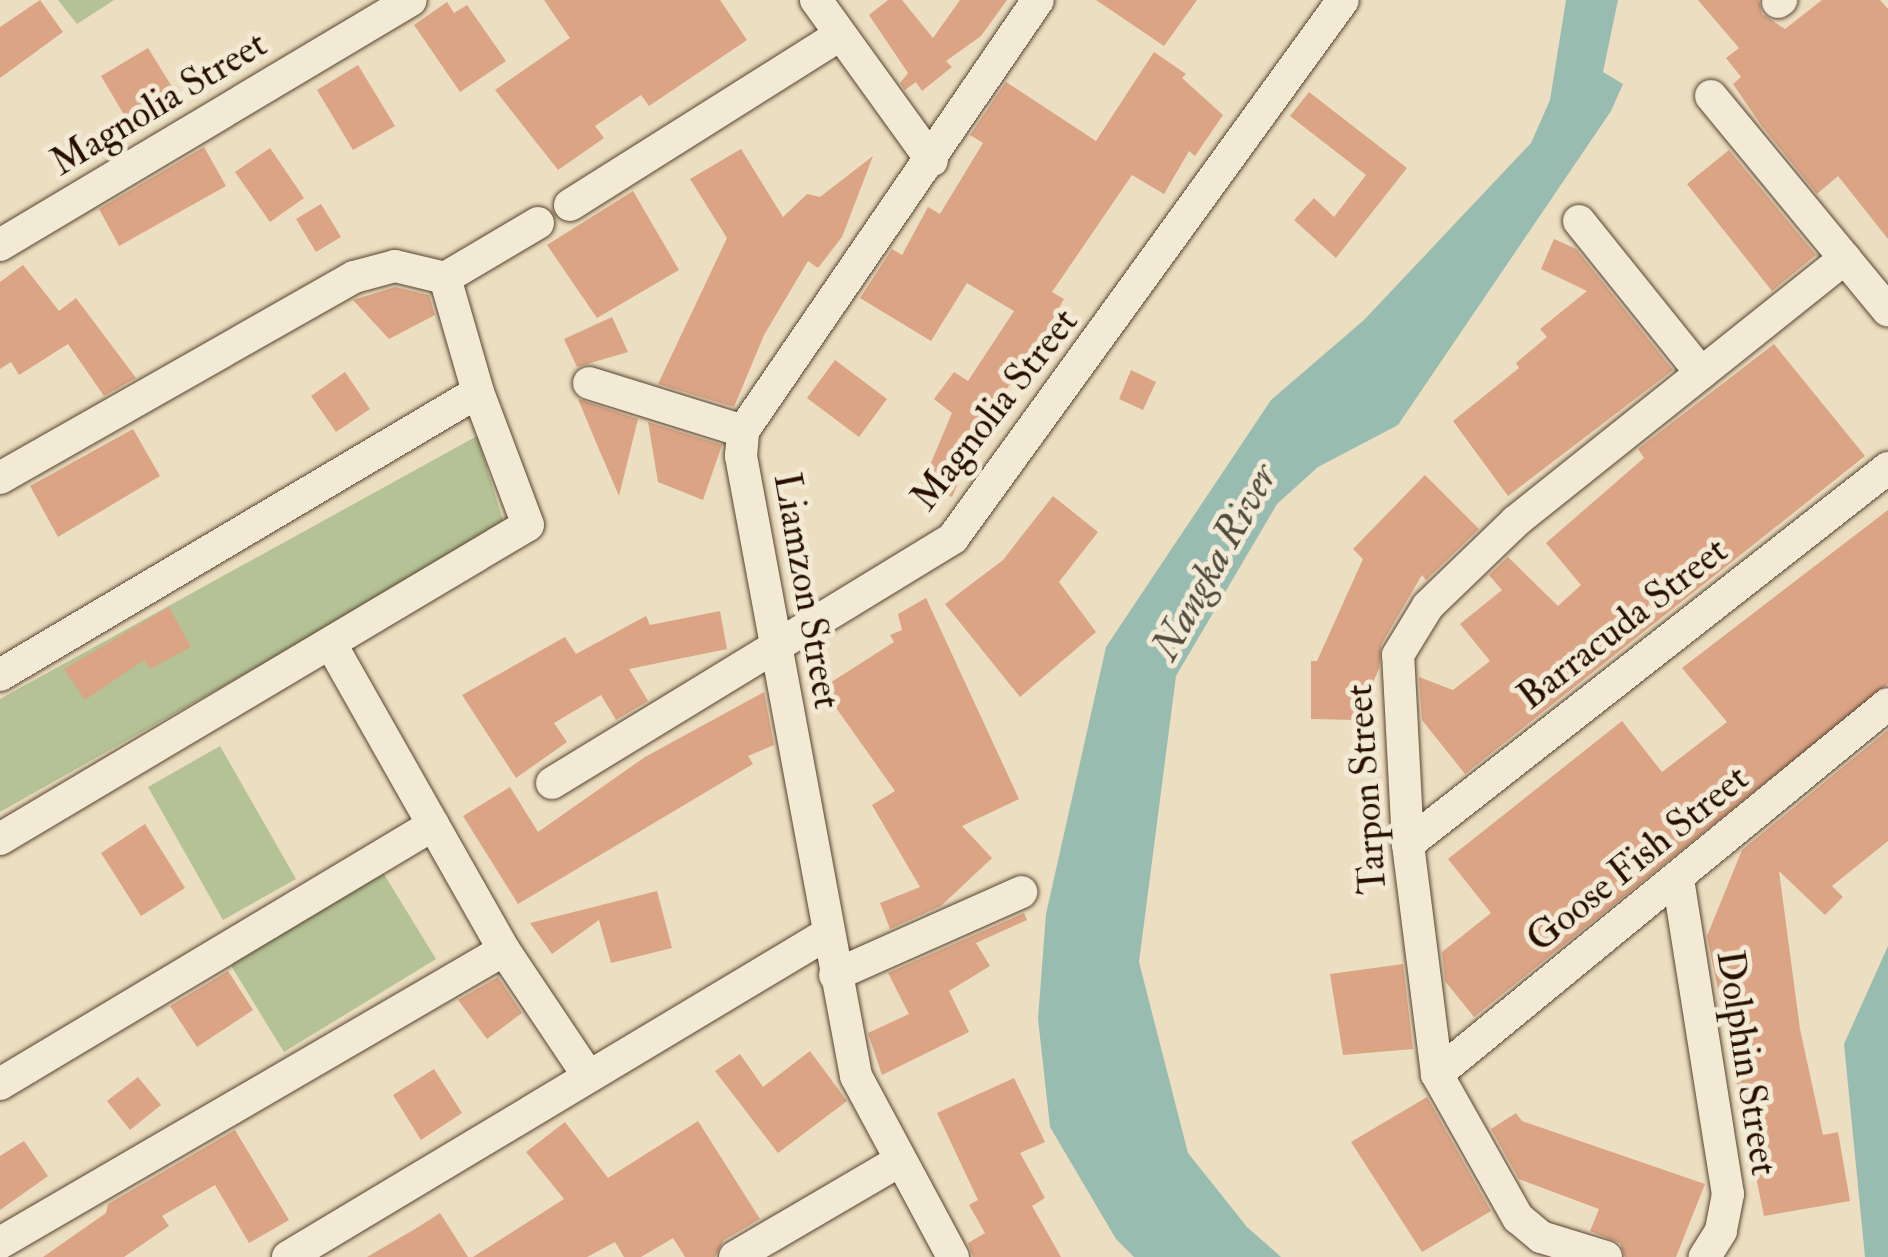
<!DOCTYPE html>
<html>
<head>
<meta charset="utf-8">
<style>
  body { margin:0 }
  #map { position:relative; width:1888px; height:1257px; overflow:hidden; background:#ecdec0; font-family:"IM FELL Double Pica",serif }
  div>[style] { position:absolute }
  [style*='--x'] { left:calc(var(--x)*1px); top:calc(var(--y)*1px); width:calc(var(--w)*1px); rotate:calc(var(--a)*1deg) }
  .green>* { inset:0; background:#b4c295 }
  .water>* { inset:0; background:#99bcb1 }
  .building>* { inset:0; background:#dba485 }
  .roads { filter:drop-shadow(0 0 2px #584430) drop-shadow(0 0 2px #584430) }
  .street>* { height:32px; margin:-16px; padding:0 16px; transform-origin:16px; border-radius:16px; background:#f3ead6 }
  span { translate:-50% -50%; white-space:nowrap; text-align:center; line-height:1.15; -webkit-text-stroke:10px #f3ead6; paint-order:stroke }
  .street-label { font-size:38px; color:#271000 }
  .water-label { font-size:40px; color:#4f4c3e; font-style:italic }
</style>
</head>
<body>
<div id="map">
  <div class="green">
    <i style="clip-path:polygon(58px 0,114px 0,77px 24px)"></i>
    <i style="clip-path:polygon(477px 436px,505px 527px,0 812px,0 699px)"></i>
    <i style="clip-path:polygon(220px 746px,296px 879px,223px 920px,148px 787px)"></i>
    <i style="clip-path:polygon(382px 871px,436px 959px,284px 1052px,230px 964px)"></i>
  </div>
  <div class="water">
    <i style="clip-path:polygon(1566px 0,1618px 0,1603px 72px,1623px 84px,1611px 111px,1398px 425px,1318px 467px,1277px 504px,1176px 676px,1139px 962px,1188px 1153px,1247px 1227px,1281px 1257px,1134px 1257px,1116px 1239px,1050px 1127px,1038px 1019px,1046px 914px,1106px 647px,1271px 400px,1364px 320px,1531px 143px,1550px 100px)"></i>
    <i style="clip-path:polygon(1888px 946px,1888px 1257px,1865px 1257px,1844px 1044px)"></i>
  </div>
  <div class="building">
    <i style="clip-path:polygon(40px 0,63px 32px,0 78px,0 27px)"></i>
    <i style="clip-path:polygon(544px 0,720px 0,747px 40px,649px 106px,641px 95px,595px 126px,604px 138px,558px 170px,495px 90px,570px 38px)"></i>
    <i style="clip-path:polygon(888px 0,902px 0,933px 38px,960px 0,1007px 0,981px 36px,946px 61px,952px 67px,922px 91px,916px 82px,905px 90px,900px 83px,908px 73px,869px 15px)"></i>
    <i style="clip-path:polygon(1096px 0,1197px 0,1164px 46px)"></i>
    <i style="clip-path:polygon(1698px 0,1759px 0,1762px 14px,1785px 29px,1822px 0,1880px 0,1888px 9px,1888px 239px,1838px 176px,1817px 194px,1761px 125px,1733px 84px,1741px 77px,1726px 58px,1739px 48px)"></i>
    <i style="clip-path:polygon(447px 2px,454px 13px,467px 5px,506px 61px,460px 92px,414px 25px)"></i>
    <i style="clip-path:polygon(148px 48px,174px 90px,126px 118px,101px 76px)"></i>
    <i style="clip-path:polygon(1154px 52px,1186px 74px,1182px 78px,1223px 115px,1195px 156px,1189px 151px,1164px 194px,1132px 175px,1052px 292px,1064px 299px,1031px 358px,967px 439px,976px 442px,952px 497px,922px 484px,952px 413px,934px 399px,954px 372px,968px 381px,1014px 311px,967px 283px,931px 341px,860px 298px,892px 249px,902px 255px,928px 207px,940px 214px,983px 143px,970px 135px,1006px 82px,1096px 141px)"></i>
    <i style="clip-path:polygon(358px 65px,395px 126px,353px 150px,317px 90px)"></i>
    <i style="clip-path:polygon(1309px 92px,1407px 168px,1336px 258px,1294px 220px,1314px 198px,1334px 217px,1366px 175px,1290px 116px)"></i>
    <i style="clip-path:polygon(204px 147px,226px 186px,119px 246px,99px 209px)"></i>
    <i style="clip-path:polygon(270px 148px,304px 198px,270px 222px,235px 172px)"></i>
    <i style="clip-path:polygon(741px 149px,783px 217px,807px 194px,820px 197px,873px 156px,842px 237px,818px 268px,808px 261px,764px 335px,734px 407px,658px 384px,727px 238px,690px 179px)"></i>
    <i style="clip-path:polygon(1729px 150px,1816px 255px,1772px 291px,1687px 184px)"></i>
    <i style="clip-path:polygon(633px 191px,679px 270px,597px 318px,547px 245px)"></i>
    <i style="clip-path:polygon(321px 204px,341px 237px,316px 252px,296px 219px)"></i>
    <i style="clip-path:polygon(1554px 239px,1576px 249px,1673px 370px,1508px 496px,1453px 421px,1519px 368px,1516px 363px,1547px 337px,1540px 329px,1587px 291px,1541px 269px)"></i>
    <i style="clip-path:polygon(23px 265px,59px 311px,76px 298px,136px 378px,104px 396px,68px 344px,19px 375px,11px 362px,0 369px,0 282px)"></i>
    <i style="clip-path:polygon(395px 287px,429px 295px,435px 315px,389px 339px,353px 300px)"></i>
    <i style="clip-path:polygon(612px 317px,628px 352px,577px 367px,564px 339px)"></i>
    <i style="clip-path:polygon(1774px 344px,1865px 456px,1465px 774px,1422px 720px,1419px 677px,1453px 690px,1490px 661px,1460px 624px,1502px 590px,1489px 575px,1508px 557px,1558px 606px,1581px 585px,1546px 543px,1644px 458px,1638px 449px)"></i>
    <i style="clip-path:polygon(835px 360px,887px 399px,859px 437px,807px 398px)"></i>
    <i style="clip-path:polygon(1131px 370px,1156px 382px,1143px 410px,1119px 399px)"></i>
    <i style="clip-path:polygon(345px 372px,370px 409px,336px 432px,311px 396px)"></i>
    <i style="clip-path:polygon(578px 399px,638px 419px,619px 496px,598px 447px)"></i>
    <i style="clip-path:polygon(648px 422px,722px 445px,703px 500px,658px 482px)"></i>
    <i style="clip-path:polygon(133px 429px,160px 476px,58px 537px,30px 486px)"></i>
    <i style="clip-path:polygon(1425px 475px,1479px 529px,1426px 580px,1422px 575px,1381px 645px,1379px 669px,1356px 720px,1311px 719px,1311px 661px,1317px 661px,1363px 559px,1353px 549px)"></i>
    <i style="clip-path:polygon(1053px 496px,1098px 532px,1059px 582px,1096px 632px,1020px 697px,945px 604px,1003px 560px)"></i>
    <i style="clip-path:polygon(1888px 510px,1888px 684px,1474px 1017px,1445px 981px,1442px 952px,1491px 913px,1448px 859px,1622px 721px,1662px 772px,1727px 722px,1682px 668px)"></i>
    <i style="clip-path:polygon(926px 598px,1019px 799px,962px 826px,992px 858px,941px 906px,890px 929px,880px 903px,920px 887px,872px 805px,895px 791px,822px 688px,894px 642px,890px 635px,902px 630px,898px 614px)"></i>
    <i style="clip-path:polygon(169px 607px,191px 647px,150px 669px,144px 660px,85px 700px,64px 669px)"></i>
    <i style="clip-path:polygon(720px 611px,727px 649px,629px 669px,648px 701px,616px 720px,601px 695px,554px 723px,567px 742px,516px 778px,462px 695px,565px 637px,576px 654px,646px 616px,650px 625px)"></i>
    <i style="clip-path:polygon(764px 692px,774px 745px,748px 756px,753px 764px,518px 904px,463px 816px,510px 787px,538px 832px,645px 757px)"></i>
    <i style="clip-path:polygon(1888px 730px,1888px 841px,1832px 886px,1843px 897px,1825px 915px,1779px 871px,1800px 1029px,1823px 1135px,1838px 1132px,1850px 1201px,1764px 1216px,1707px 936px,1742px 850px)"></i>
    <i style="clip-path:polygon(145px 824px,185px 888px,141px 916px,101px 853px)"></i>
    <i style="clip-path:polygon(657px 891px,672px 948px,611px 963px,599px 920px,552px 954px,530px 923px)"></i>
    <i style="clip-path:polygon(1024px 913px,1027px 920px,976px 943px,990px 966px,949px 991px,969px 1032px,882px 1075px,868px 1033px,909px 1014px,888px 973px)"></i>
    <i style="clip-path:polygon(1403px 964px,1413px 1049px,1343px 1055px,1330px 974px)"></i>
    <i style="clip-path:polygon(228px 971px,253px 1010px,197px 1047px,170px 1006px)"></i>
    <i style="clip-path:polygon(498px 977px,522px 1013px,487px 1039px,458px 1000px)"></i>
    <i style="clip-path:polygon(810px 1051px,847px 1101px,778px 1153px,715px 1071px,740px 1054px,763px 1087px)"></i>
    <i style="clip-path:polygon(434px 1069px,462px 1113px,421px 1140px,393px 1095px)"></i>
    <i style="clip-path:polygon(138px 1077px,161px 1105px,130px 1130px,107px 1101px)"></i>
    <i style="clip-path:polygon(1014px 1078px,1045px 1142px,1020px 1153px,1045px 1198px,1032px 1206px,1061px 1257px,973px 1257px,968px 1243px,985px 1233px,969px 1205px,978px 1200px,937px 1113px)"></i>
    <i style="clip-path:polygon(1427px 1097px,1491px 1211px,1422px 1252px,1351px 1142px)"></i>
    <i style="clip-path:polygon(1516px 1113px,1522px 1121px,1705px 1184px,1676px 1257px,1625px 1257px,1620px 1243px,1590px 1231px,1599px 1209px,1519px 1179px,1491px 1129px)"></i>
    <i style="clip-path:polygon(698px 1121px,760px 1219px,724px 1240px,715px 1257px,685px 1257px,673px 1238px,641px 1257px,624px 1257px,615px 1242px,587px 1257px,473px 1257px,564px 1199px,526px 1152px,565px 1122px,608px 1178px)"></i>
    <i style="clip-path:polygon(235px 1130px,289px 1220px,249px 1243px,215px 1185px,162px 1216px,169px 1226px,124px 1257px,43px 1257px,106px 1213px,108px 1204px)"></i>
    <i style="clip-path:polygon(24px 1141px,48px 1176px,0 1210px,0 1156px)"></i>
    <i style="clip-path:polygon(440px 1213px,468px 1257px,367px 1257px,415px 1229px)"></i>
  </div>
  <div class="roads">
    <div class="street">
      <i style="--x:816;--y:0;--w:198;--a:54.2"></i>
      <i style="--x:1778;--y:2;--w:4;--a:-34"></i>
      <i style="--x:1711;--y:96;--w:278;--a:50.5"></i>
      <i style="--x:570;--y:205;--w:319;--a:-32.2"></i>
      <i style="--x:1579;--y:221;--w:195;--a:51.2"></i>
      <i style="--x:0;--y:245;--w:478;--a:-30.8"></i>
      <i style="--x:589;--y:383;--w:161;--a:17.3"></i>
      <i style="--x:0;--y:478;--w:407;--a:-29.6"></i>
      <i style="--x:354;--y:277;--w:42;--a:-15"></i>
      <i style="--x:395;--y:266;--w:51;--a:13.5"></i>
      <i style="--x:445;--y:278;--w:108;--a:-30.6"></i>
      <i style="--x:332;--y:646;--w:349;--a:60.5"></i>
      <i style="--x:504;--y:950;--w:149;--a:56.2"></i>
      <i style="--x:0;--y:675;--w:555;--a:-30.63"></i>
      <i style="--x:552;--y:783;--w:470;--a:-31.4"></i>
      <i style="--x:953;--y:538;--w:664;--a:-54.06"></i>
      <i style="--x:0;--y:839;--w:614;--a:-30.74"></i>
      <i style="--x:528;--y:525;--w:142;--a:-110.6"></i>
      <i style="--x:478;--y:392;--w:119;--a:-106.1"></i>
      <i style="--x:1408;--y:844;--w:610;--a:-38.07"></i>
      <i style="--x:1678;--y:879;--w:319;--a:81"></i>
      <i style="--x:1728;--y:1194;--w:38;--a:101"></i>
      <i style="--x:1721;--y:1231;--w:31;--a:122"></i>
      <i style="--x:835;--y:975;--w:204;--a:-24"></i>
      <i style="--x:1437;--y:1074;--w:583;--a:-39.37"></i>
      <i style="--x:0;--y:1084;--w:505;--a:-30.89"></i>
      <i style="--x:0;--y:1243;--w:583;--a:-30.17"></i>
      <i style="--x:288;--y:1257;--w:628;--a:-30.93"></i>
      <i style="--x:735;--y:1257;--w:190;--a:-30.3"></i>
      <i style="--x:953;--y:1257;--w:205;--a:-118.2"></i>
      <i style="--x:856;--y:1076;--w:631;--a:-100.51"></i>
      <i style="--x:741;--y:456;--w:25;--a:-85"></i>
      <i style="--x:743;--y:431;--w:522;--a:-55.61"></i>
      <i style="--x:1606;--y:1257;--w:68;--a:-162.9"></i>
      <i style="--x:1541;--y:1237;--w:30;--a:-140"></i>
      <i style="--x:1518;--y:1218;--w:165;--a:-119.4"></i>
      <i style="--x:1437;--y:1074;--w:232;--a:-97.2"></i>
      <i style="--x:1408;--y:844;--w:189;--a:-93"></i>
      <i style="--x:1398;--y:655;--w:57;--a:-58.5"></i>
      <i style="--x:1428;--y:606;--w:122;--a:-44"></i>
      <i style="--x:1516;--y:521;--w:421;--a:-38.6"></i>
    </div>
  </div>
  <div class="street-label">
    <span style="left:159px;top:104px;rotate:-31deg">Magnolia Street</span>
    <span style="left:995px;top:410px;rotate:-52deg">Magnolia Street</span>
    <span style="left:806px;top:591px;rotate:80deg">Liamzon Street</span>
    <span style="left:1623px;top:624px;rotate:-38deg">Barracuda Street</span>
    <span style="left:1367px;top:789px;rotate:-94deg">Tarpon Street</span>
    <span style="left:1638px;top:859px;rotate:-39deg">Goose Fish Street</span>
    <span style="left:1746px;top:1063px;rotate:81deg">Dolphin Street</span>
  </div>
  <div class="water-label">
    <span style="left:1215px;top:562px;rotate:-61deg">Nangka River</span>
  </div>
</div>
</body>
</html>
